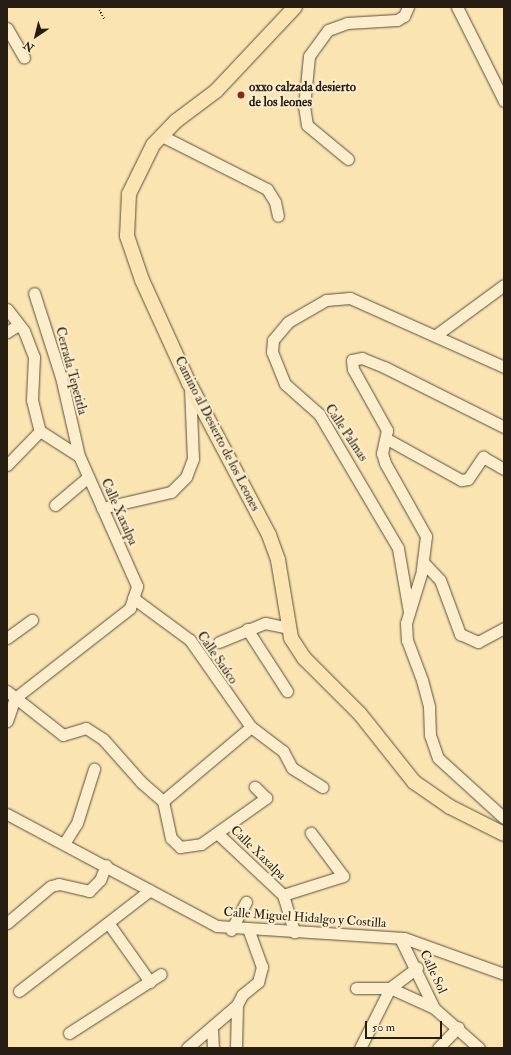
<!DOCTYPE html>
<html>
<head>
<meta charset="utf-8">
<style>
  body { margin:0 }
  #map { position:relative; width:511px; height:1055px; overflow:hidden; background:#fae4b2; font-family:"IM FELL Double Pica",serif }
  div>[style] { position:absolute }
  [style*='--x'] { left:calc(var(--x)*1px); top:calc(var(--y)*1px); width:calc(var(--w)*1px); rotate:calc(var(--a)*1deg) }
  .path>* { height:2px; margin-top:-1px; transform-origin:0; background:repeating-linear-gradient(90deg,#251d12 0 1px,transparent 0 3px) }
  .roads { filter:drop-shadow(0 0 1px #5a4f3a) drop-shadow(0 0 1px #5a4f3a) }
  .minor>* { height:11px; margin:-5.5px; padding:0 5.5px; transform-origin:5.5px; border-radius:5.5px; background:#fcedcd }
  .major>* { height:14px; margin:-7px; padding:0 7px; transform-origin:7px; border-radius:7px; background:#fae4b2 }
  .dots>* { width:11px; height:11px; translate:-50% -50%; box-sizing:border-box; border:2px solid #fcedcd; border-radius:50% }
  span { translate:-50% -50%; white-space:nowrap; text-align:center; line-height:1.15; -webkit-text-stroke:4px #fcedcd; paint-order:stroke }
  .poi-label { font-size:13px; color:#251d12; font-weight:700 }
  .left { translate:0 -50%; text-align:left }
  .street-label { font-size:13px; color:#251d12 }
  .frame { position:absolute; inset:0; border:8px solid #251d12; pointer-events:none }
  .north { position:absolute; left:16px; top:16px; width:40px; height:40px; -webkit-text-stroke:3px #fcedcd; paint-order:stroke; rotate:215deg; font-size:11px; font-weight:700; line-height:16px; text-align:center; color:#251d12 }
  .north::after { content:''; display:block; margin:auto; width:14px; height:18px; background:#251d12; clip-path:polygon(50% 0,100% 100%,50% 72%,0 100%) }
  .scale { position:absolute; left:365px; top:1021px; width:77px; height:18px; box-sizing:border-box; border:2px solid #251d12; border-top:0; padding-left:5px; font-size:12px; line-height:14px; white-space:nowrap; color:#251d12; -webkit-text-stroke:3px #fcedcd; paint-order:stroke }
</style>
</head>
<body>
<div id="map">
  <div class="path">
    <i style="--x:98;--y:7;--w:15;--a:62"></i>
  </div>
  <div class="roads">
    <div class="minor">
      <i style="--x:457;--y:7;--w:105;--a:63.4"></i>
      <i style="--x:7;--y:28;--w:34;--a:60"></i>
      <i style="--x:160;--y:135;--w:120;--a:26.8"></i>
      <i style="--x:267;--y:189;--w:15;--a:58"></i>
      <i style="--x:275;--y:202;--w:14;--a:78"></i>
      <i style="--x:348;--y:159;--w:53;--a:-140.3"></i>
      <i style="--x:307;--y:125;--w:18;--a:-99"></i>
      <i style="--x:304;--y:107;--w:51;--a:-84.4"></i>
      <i style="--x:309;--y:56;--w:32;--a:-54"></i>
      <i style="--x:328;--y:30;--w:20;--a:-20"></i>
      <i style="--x:347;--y:23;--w:50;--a:-3.4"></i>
      <i style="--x:397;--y:20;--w:8;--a:-30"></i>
      <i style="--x:404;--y:16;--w:10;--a:-66"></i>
      <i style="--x:7;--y:309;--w:28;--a:52"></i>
      <i style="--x:24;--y:331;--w:28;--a:69"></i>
      <i style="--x:34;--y:357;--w:43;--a:92.7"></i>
      <i style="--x:32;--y:400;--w:32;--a:76"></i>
      <i style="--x:40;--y:431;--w:46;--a:32.7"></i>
      <i style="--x:7;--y:332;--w:13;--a:-32"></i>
      <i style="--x:436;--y:335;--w:84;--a:-36.3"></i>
      <i style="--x:504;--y:427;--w:134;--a:-153.4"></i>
      <i style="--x:384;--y:367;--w:24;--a:-158"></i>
      <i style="--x:362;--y:358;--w:10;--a:169"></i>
      <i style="--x:352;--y:360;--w:9;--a:84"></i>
      <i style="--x:353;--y:369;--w:70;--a:60.9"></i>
      <i style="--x:387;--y:430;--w:24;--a:102"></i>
      <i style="--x:382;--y:453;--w:10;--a:73"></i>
      <i style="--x:385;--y:463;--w:84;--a:60.7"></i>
      <i style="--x:426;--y:536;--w:35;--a:97"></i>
      <i style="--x:422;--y:571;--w:54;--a:107.1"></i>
      <i style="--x:406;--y:623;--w:17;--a:87"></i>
      <i style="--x:407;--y:640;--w:43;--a:69.4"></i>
      <i style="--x:422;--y:680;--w:28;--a:75"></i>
      <i style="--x:429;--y:707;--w:28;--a:88"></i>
      <i style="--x:430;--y:735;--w:24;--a:71"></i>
      <i style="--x:438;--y:758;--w:89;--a:42.3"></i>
      <i style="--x:387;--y:439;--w:85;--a:29"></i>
      <i style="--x:461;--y:480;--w:7;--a:-8"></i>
      <i style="--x:468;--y:479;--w:27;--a:-56"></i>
      <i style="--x:483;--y:457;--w:24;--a:30"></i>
      <i style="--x:7;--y:465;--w:47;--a:-45.9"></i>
      <i style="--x:55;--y:505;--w:43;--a:-40.3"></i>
      <i style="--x:102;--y:508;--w:71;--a:-13.1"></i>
      <i style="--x:171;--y:492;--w:21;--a:-45"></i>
      <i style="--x:186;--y:477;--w:19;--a:-69"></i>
      <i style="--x:193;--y:459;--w:71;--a:-92.4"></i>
      <i style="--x:424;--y:563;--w:23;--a:47"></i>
      <i style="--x:440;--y:580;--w:58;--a:69.7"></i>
      <i style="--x:460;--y:634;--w:20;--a:24"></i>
      <i style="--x:478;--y:642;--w:30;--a:-28"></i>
      <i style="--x:133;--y:598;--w:71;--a:36.4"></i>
      <i style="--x:190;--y:640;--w:106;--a:55"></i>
      <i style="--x:251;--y:727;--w:40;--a:37"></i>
      <i style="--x:283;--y:751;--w:19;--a:62"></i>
      <i style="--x:292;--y:768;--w:36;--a:32"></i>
      <i style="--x:409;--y:612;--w:65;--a:-99.8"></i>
      <i style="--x:398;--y:548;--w:156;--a:-120.5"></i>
      <i style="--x:319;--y:414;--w:45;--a:-138.6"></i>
      <i style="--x:285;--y:384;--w:35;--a:-112"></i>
      <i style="--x:272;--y:352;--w:12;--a:-85"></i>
      <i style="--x:273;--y:340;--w:23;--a:-50"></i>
      <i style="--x:288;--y:322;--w:44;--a:-30.1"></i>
      <i style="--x:326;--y:300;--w:24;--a:-5"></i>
      <i style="--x:350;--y:298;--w:169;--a:24.1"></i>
      <i style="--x:247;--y:629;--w:74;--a:57.2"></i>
      <i style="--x:7;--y:638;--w:31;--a:-36"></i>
      <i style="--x:219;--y:642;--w:50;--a:-22.4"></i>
      <i style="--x:265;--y:623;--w:24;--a:12"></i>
      <i style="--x:7;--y:691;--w:71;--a:38.2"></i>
      <i style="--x:63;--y:735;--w:24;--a:-17"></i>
      <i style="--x:86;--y:728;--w:20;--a:33"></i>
      <i style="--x:103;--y:739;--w:57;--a:48.5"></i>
      <i style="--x:141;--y:782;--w:29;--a:41"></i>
      <i style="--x:163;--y:801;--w:38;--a:78"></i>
      <i style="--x:171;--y:838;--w:13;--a:45"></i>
      <i style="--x:180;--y:847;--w:21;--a:-8"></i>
      <i style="--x:201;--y:844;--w:80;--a:-35.3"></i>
      <i style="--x:266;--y:798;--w:16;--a:-135"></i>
      <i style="--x:7;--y:721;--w:24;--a:-71"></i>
      <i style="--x:15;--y:698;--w:146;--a:-38"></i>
      <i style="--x:130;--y:608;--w:23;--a:-72"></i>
      <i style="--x:137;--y:586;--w:142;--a:-114"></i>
      <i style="--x:79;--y:456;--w:81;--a:-102.8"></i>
      <i style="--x:61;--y:377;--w:88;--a:-107.8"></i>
      <i style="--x:163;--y:801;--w:115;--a:-40.1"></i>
      <i style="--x:7;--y:814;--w:238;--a:28.1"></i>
      <i style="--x:217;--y:926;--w:187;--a:3.7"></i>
      <i style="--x:404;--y:938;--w:106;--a:19.8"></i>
      <i style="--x:217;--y:833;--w:91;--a:43.2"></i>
      <i style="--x:283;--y:895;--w:39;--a:73"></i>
      <i style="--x:65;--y:842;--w:22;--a:-58"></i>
      <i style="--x:77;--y:823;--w:57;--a:-72.5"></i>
      <i style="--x:283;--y:895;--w:63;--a:-17.6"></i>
      <i style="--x:343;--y:876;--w:54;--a:-126.7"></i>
      <i style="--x:7;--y:923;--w:57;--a:-40.1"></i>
      <i style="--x:51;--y:886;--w:8;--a:-14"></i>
      <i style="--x:59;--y:884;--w:31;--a:13"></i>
      <i style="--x:89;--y:891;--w:16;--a:-45"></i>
      <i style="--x:100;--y:880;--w:16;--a:-68"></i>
      <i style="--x:109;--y:924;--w:71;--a:54.7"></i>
      <i style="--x:231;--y:930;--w:32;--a:-62"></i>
      <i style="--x:400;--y:938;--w:78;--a:64.1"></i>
      <i style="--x:434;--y:1008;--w:60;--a:41.6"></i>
      <i style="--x:356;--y:988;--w:34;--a:0"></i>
      <i style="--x:390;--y:988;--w:48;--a:24.4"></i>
      <i style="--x:19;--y:991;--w:165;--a:-37.6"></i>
      <i style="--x:212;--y:1029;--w:19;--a:87"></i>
      <i style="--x:69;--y:1033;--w:109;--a:-32.7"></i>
      <i style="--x:187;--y:1048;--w:66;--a:-40.7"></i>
      <i style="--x:236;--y:1048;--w:43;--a:-88.7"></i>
      <i style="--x:237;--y:1005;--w:11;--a:-63"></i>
      <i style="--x:242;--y:995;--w:21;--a:-39"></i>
      <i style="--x:258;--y:982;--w:16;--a:-75"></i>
      <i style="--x:262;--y:967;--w:38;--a:-110"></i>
      <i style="--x:360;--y:1048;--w:67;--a:-63.4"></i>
      <i style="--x:390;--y:988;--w:34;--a:-37"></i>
      <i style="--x:438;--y:1048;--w:29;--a:-46"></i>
    </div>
    <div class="major">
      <i style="--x:295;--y:7;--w:115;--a:133.2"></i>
      <i style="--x:216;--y:91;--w:50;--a:143.1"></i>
      <i style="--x:176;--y:121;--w:33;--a:134"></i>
      <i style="--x:153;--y:145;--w:55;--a:116.1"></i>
      <i style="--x:129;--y:194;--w:42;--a:92.7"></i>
      <i style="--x:127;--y:236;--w:46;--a:71.2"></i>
      <i style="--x:142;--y:280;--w:113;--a:65.5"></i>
      <i style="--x:189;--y:383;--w:172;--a:62.2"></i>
      <i style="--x:269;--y:535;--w:27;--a:70"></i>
      <i style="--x:278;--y:560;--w:79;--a:80.5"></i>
      <i style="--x:291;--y:638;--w:24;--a:57"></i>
      <i style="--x:304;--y:658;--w:79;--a:45"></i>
      <i style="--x:360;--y:714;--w:87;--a:51.5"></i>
      <i style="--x:414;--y:782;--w:44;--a:34.8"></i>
      <i style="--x:450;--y:807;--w:60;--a:26.6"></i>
    </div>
  </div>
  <div class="dots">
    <i style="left:241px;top:95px;background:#8f2418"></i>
  </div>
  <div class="poi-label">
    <span class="left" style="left:249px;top:95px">oxxo calzada desierto<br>de los leones</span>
  </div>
  <div class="street-label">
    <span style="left:71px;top:371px;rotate:75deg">Cerrada Tepetitla</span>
    <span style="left:346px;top:433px;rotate:56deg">Calle Palmas</span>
    <span style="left:217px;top:434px;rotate:63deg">Camino al Desierto de los Leones</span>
    <span style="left:119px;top:512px;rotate:66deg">Calle Xaxalpa</span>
    <span style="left:217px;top:658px;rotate:55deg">Calle Saúco</span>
    <span style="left:258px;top:853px;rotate:44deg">Calle Xaxalpa</span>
    <span style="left:305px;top:918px;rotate:4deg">Calle Miguel Hidalgo y Costilla</span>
    <span style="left:433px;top:972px;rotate:65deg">Calle Sol</span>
  </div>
  <div class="frame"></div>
  <div class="north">N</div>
  <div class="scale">50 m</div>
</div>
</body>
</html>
